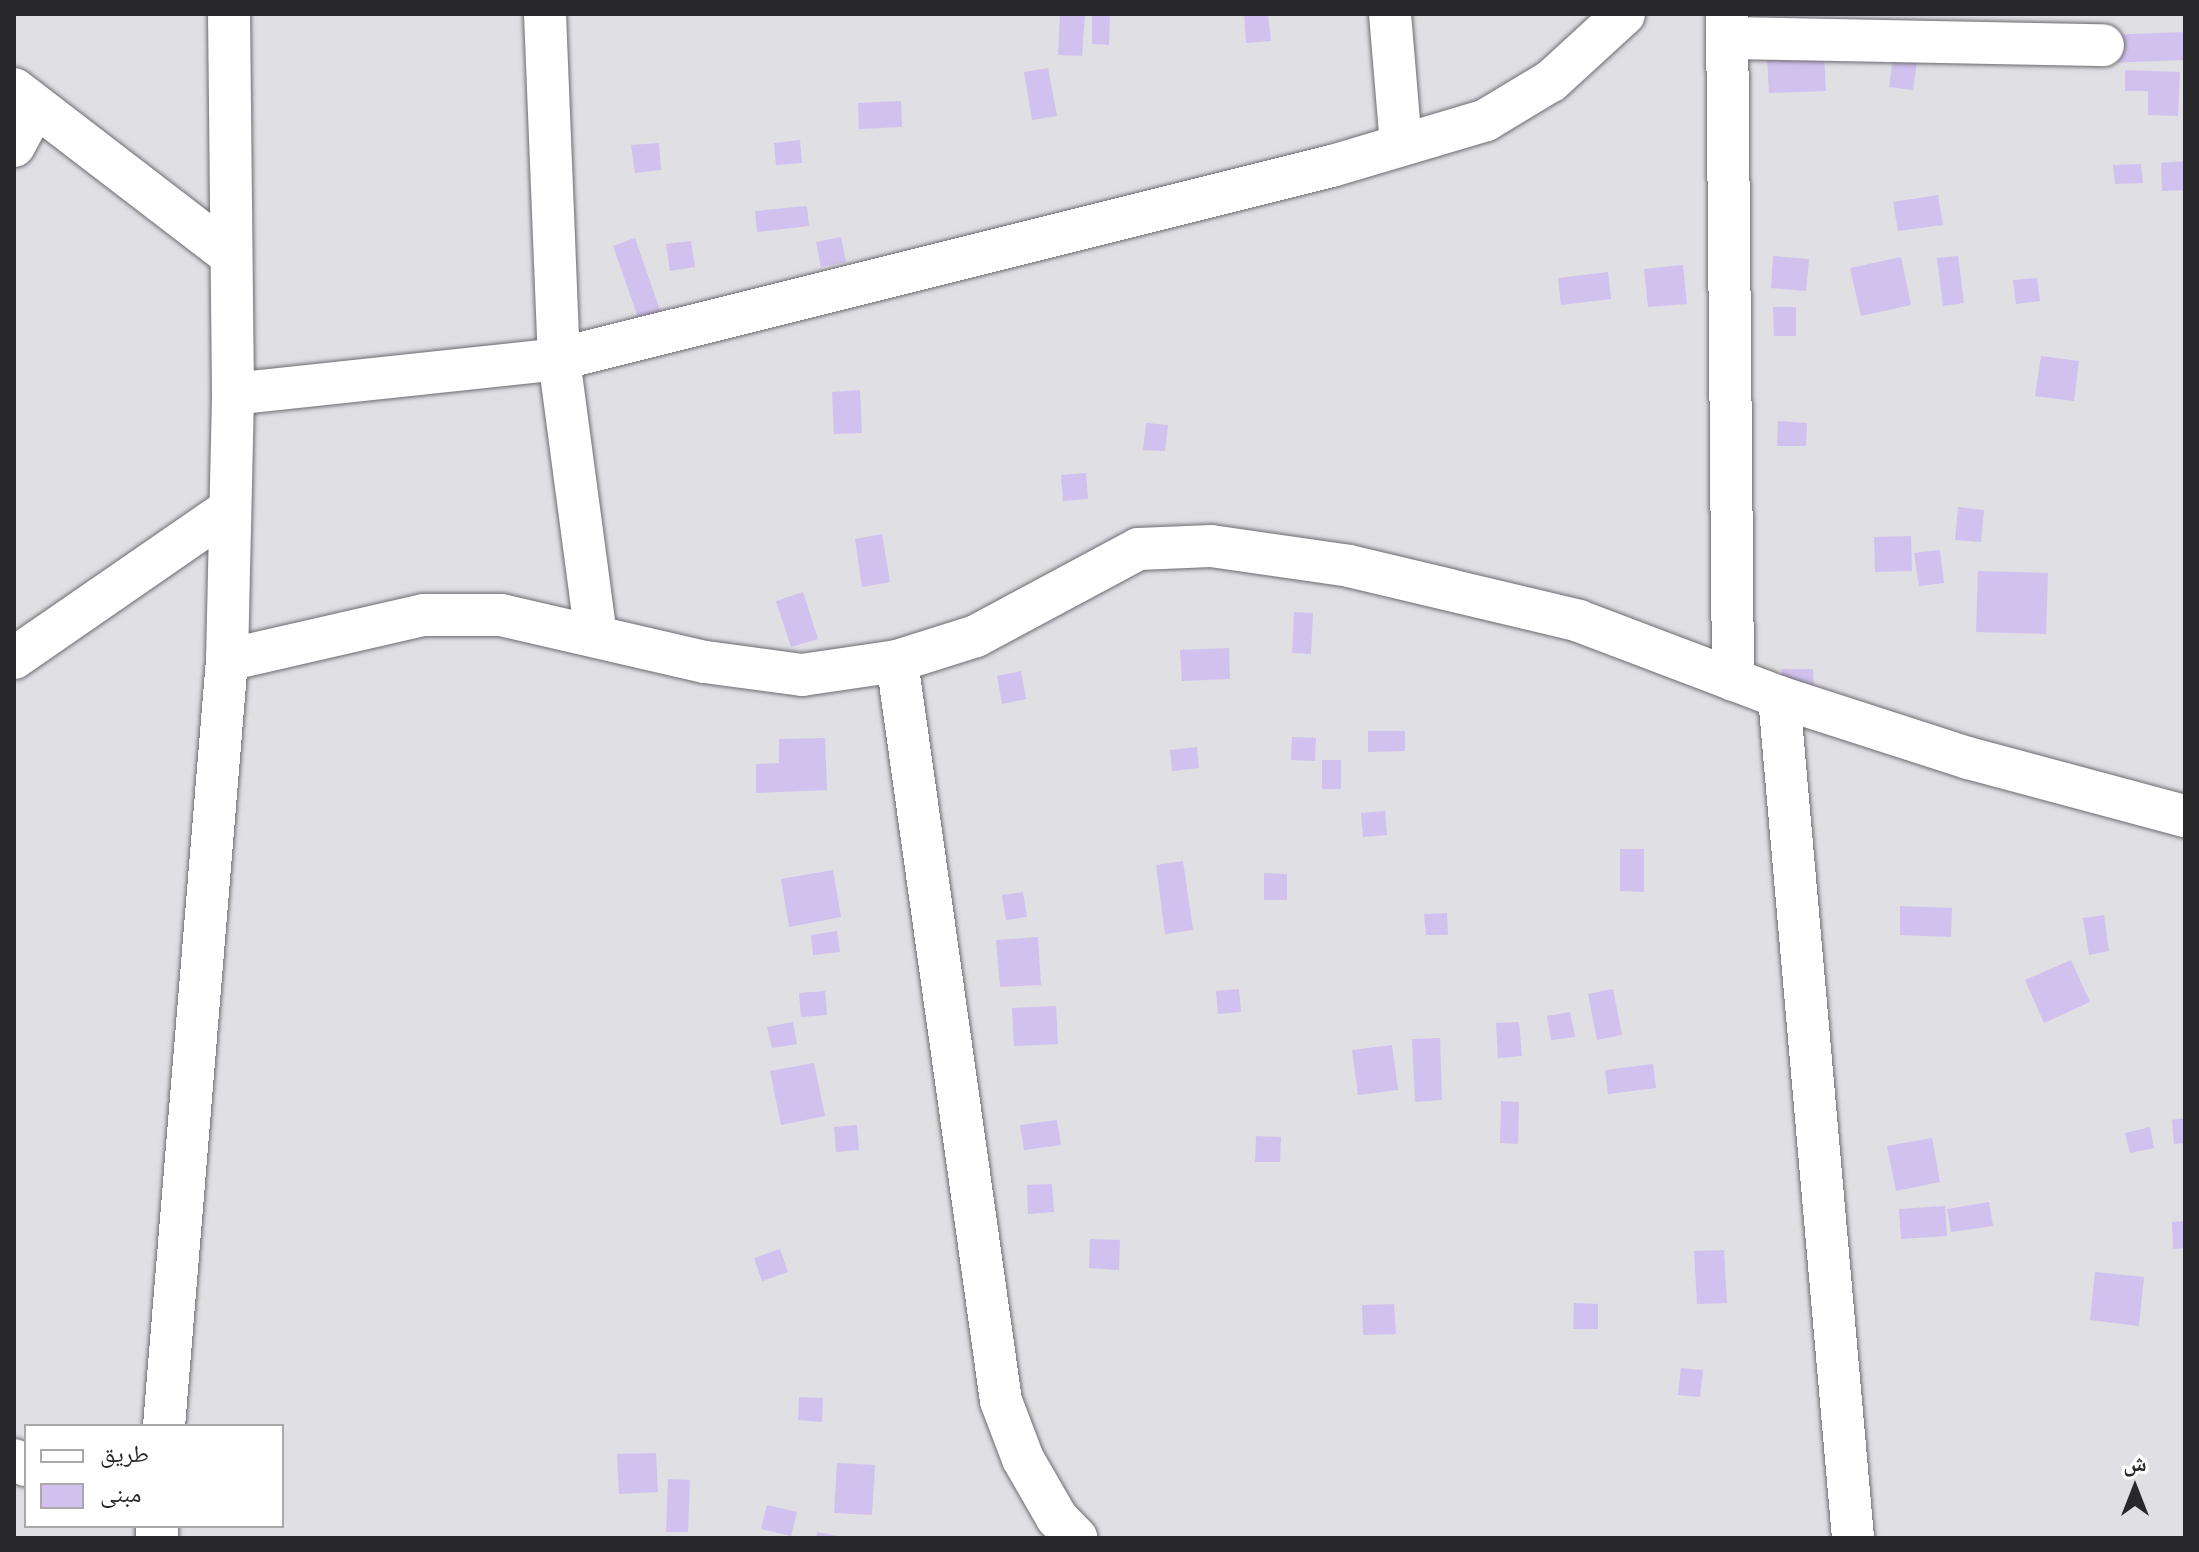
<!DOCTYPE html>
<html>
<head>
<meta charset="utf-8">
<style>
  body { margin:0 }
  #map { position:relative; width:2199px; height:1552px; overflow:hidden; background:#e0dfe4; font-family:"Alegreya Sans","Noto Naskh Arabic",sans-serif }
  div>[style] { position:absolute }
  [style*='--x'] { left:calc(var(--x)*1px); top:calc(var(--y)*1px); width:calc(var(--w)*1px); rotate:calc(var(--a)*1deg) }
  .building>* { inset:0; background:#d0c1ef }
  .roads { filter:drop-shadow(0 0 2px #6c6b70) drop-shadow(0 0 2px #6c6b70) }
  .minor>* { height:42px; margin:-21px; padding:0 21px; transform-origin:21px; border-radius:21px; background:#fff }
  span { translate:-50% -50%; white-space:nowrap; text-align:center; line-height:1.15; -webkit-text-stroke:7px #fff; paint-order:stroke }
  .frame { position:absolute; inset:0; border:16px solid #282729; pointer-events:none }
  .legend { position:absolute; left:24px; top:1424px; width:260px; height:104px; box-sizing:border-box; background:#fff; border:2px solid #a9a9a9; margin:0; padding:10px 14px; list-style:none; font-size:24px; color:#282729 }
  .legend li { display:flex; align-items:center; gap:16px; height:40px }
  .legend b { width:40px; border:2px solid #a9a9a9 }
  .north { position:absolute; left:2095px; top:1448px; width:80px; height:80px; -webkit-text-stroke:6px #fff; paint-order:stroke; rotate:0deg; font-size:22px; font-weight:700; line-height:32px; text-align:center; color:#282729 }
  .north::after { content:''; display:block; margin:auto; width:28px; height:36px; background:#282729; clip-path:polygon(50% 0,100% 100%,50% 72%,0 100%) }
</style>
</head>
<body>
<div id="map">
  <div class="building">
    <i style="clip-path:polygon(1060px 14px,1085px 14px,1082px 56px,1058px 55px)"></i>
    <i style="clip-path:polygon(1092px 14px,1110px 14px,1109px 45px,1092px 44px)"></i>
    <i style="clip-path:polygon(1244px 14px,1268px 14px,1271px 41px,1246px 43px)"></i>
    <i style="clip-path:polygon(2185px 32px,2185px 60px,2108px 63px,2107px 35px)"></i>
    <i style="clip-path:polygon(1824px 55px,1826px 91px,1769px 93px,1767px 58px)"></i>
    <i style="clip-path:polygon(1893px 57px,1917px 61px,1913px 90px,1889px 87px)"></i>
    <i style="clip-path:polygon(1048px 68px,1057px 116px,1032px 120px,1024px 72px)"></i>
    <i style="clip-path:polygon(2125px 70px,2180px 72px,2178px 116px,2148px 115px,2148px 91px,2125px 91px)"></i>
    <i style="clip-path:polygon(901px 101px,902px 127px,859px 129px,858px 103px)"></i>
    <i style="clip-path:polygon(800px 140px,802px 163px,776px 165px,774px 143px)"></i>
    <i style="clip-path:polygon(659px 143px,661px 170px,635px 173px,631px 145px)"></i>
    <i style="clip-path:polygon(2185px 161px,2185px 190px,2162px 191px,2161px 163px)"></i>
    <i style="clip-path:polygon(2141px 164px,2143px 183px,2115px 184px,2113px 165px)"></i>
    <i style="clip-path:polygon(1938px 195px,1943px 225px,1898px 231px,1893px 202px)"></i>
    <i style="clip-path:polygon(807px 206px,809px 226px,757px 232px,755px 211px)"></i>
    <i style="clip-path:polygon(841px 237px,846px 262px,821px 267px,816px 242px)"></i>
    <i style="clip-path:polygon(635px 238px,663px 319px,641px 326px,613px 246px)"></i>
    <i style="clip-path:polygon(691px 241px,695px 267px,670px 271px,666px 244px)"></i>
    <i style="clip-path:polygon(1773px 256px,1809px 259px,1806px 291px,1771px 288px)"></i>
    <i style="clip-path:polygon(1958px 256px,1964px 303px,1943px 306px,1937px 258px)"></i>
    <i style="clip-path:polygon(1901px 257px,1911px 305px,1861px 316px,1850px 268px)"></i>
    <i style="clip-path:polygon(1683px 265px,1687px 304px,1648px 307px,1644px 269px)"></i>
    <i style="clip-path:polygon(1608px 272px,1611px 299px,1561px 305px,1558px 278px)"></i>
    <i style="clip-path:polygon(2037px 278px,2040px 301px,2016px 304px,2013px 280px)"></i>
    <i style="clip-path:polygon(1773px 307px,1796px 307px,1796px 336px,1774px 336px)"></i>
    <i style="clip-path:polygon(2041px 356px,2079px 361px,2074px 401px,2035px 396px)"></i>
    <i style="clip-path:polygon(860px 390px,862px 433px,834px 434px,832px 392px)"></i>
    <i style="clip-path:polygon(1778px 421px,1807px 423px,1806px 446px,1777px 446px)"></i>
    <i style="clip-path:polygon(1146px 423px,1168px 425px,1165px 451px,1143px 450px)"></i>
    <i style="clip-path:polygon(1086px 473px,1088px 499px,1063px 501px,1061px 475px)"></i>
    <i style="clip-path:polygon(1958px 507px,1984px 510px,1981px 542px,1955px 540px)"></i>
    <i style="clip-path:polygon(882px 534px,890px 582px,862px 587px,855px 539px)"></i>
    <i style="clip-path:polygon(1911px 536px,1912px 571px,1875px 572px,1874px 537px)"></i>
    <i style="clip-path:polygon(1940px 550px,1944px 583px,1919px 586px,1914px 553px)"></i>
    <i style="clip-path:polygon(1978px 571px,2048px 573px,2046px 634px,1976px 632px)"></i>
    <i style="clip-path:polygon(803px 592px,818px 639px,791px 647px,776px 601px)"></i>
    <i style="clip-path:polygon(1294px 612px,1313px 613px,1311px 654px,1292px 653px)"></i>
    <i style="clip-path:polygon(1229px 648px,1230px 679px,1182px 681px,1180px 650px)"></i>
    <i style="clip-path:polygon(1782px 669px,1813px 669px,1815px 713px,1783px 714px)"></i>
    <i style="clip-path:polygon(1021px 671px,1026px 699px,1002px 704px,997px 676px)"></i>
    <i style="clip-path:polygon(1368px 731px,1405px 731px,1405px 751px,1368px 752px)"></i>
    <i style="clip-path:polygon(1292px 737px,1316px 738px,1315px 761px,1291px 760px)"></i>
    <i style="clip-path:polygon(825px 738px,827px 790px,756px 793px,756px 764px,779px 763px,779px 739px)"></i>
    <i style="clip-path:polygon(1197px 747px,1199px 768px,1172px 771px,1170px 750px)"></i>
    <i style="clip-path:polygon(1322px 760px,1341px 760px,1341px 789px,1322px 789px)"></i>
    <i style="clip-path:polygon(1385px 811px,1387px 835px,1363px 837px,1361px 813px)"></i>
    <i style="clip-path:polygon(1620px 849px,1644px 849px,1644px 892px,1620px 891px)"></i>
    <i style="clip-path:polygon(1183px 861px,1193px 930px,1165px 934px,1156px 865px)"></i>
    <i style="clip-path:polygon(833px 870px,841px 917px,789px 927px,781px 879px)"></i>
    <i style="clip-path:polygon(1264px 873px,1287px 874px,1287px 900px,1264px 900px)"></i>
    <i style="clip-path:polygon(1023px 892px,1027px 917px,1006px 920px,1002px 895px)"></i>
    <i style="clip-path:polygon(1900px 906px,1952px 908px,1951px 937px,1900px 935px)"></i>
    <i style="clip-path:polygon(1447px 913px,1448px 935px,1426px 935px,1424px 914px)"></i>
    <i style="clip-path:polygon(2104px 915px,2109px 951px,2089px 955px,2083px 918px)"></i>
    <i style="clip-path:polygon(837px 931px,840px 952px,813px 955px,811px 935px)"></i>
    <i style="clip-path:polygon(1038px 937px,1041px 985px,1000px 987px,996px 940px)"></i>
    <i style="clip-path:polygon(2071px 960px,2090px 1002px,2044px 1023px,2025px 980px)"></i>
    <i style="clip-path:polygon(1239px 989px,1241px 1012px,1218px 1014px,1216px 991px)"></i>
    <i style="clip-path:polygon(1613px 989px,1622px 1035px,1597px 1040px,1588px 994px)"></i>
    <i style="clip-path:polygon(825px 991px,827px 1015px,801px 1017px,799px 993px)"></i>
    <i style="clip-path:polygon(1056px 1006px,1058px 1044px,1014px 1046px,1012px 1008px)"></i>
    <i style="clip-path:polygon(1570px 1012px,1575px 1037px,1551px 1040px,1547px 1016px)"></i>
    <i style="clip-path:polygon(793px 1022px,797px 1044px,772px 1048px,767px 1027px)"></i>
    <i style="clip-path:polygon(1519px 1022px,1522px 1056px,1498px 1058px,1496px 1023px)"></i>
    <i style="clip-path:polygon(1440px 1038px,1442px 1100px,1415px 1102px,1412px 1039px)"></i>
    <i style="clip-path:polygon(1392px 1045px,1398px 1090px,1358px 1095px,1352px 1050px)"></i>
    <i style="clip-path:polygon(814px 1063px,825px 1116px,781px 1125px,770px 1071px)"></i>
    <i style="clip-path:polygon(1653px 1064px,1656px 1088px,1608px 1094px,1605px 1070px)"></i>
    <i style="clip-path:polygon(1501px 1101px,1519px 1102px,1518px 1144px,1500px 1143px)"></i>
    <i style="clip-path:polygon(2185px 1118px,2185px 1143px,2174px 1144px,2172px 1120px)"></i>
    <i style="clip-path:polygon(1057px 1120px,1061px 1145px,1024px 1150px,1020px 1125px)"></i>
    <i style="clip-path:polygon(857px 1125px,859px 1150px,836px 1152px,834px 1127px)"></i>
    <i style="clip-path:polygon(2150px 1127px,2154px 1148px,2130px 1153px,2125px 1133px)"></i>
    <i style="clip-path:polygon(1256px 1136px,1281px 1137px,1280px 1162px,1255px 1162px)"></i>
    <i style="clip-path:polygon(1932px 1138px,1940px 1182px,1896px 1191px,1887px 1146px)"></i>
    <i style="clip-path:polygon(1052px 1184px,1054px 1212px,1028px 1214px,1027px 1185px)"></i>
    <i style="clip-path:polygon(1989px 1202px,1993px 1226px,1951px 1232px,1947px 1209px)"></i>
    <i style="clip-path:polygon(1945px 1206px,1947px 1236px,1901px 1239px,1899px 1209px)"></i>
    <i style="clip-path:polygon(2185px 1221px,2185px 1248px,2173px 1249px,2172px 1222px)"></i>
    <i style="clip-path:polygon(1090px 1239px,1120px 1240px,1119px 1270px,1089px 1268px)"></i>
    <i style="clip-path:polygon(780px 1249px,788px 1272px,762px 1281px,754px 1258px)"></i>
    <i style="clip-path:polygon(1724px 1250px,1727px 1303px,1697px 1304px,1694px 1251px)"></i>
    <i style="clip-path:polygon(2095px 1272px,2144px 1277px,2139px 1326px,2090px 1320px)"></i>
    <i style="clip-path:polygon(1574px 1303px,1598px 1304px,1598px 1329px,1573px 1329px)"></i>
    <i style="clip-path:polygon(1394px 1304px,1396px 1334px,1363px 1335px,1362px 1305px)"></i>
    <i style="clip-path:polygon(1681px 1368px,1703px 1370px,1700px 1397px,1678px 1395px)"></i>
    <i style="clip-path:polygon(799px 1397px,823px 1398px,822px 1422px,798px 1420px)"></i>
    <i style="clip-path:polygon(656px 1453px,658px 1492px,619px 1494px,617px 1454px)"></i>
    <i style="clip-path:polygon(837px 1463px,875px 1465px,872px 1515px,834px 1513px)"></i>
    <i style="clip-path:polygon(668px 1479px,690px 1480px,688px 1532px,666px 1532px)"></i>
    <i style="clip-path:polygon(767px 1505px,797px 1512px,791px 1536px,761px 1529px)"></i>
    <i style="clip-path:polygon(817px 1532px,842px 1537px,842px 1538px,816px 1538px)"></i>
  </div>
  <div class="roads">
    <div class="minor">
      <i style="--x:545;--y:14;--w:345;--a:87.7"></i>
      <i style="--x:559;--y:359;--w:278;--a:82.4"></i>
      <i style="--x:1390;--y:14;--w:131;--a:85.2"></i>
      <i style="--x:1727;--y:14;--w:666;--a:89.48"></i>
      <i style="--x:1727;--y:38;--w:376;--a:1.1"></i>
      <i style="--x:14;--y:89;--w:270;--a:37.5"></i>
      <i style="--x:14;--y:146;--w:44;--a:-61.7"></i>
      <i style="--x:233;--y:394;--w:328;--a:-6.1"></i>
      <i style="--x:559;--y:359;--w:797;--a:-14.02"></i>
      <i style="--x:1332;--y:166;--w:161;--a:-16.6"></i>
      <i style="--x:1486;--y:120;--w:76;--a:-31"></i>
      <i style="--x:1551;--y:81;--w:99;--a:-42.5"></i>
      <i style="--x:14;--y:658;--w:262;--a:-34.6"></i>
      <i style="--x:227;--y:660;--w:202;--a:-12.9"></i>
      <i style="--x:424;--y:615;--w:77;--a:0"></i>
      <i style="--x:501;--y:615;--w:209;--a:13"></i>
      <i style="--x:705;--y:662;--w:98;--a:7.6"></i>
      <i style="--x:802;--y:675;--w:96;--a:-8.4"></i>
      <i style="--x:897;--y:661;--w:83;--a:-17.6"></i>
      <i style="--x:976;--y:636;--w:184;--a:-28.2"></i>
      <i style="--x:1138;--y:549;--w:73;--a:-2.4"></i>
      <i style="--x:1211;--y:546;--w:139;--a:8.2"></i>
      <i style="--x:1349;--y:566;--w:236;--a:13.4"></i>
      <i style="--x:1579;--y:621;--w:214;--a:20.8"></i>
      <i style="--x:1779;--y:697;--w:199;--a:17.9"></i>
      <i style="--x:1968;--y:758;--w:225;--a:15"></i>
      <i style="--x:897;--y:661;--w:747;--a:82"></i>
      <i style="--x:1001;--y:1401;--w:62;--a:69.2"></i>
      <i style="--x:1023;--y:1459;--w:68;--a:60"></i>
      <i style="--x:1057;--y:1518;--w:28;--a:46"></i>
      <i style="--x:1779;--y:697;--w:844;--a:84.97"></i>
      <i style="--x:164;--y:1426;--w:769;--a:-85.3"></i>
      <i style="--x:227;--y:660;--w:266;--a:-88.7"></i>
      <i style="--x:233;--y:394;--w:380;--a:-90.6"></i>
      <i style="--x:14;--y:1460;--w:13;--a:23"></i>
      <i style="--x:157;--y:1526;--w:12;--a:90"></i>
    </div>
  </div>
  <div class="frame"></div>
  <ul class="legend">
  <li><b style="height:10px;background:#fff"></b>طريق</li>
  <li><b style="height:22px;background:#d0c1ef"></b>مبنى</li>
  </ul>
  <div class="north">ش</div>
</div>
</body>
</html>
